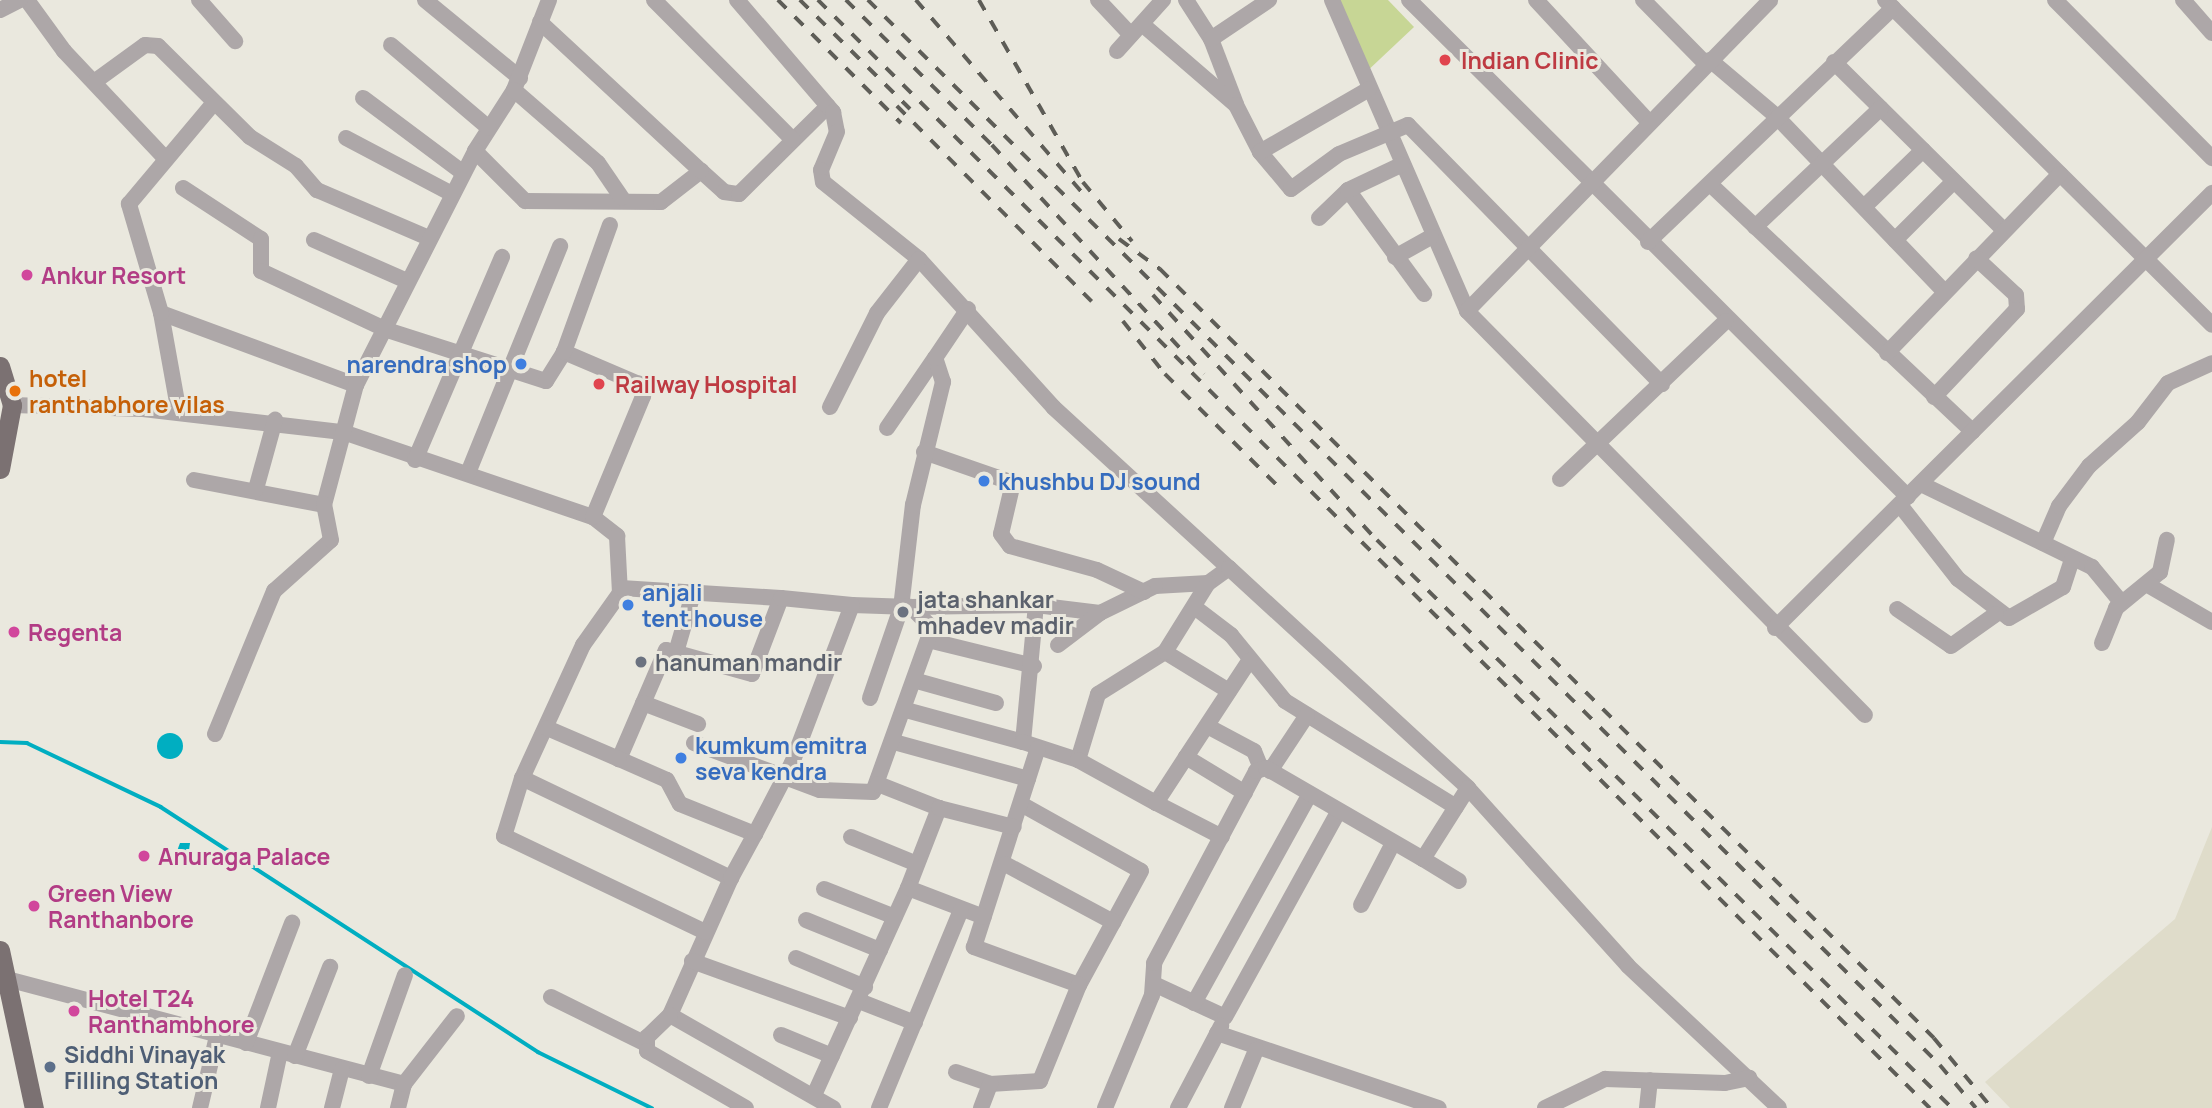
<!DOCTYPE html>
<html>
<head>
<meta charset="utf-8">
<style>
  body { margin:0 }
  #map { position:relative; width:2212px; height:1108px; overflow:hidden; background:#eae8de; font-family:Manrope,sans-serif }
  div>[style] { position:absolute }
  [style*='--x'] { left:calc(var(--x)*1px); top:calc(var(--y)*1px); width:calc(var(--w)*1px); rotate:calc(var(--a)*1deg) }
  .built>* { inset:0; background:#dfdcca }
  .green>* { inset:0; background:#c7d695 }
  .water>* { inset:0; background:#00aec1 }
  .round { border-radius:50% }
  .stream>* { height:3.5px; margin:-1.75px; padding:0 1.75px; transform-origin:1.75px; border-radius:1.75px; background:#00aec1 }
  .minor>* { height:16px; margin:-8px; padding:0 8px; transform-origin:8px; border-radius:8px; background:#ada7a8 }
  .major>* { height:19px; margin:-9.5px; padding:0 9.5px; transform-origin:9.5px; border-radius:9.5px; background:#7b7172 }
  .rail>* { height:3.5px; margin-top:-1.75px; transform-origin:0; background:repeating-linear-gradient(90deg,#5e5d57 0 12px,transparent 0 24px) }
  .dots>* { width:19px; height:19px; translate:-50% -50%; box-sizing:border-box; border:4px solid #eae8de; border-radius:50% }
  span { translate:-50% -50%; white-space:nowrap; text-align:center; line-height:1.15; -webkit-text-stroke:6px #eae8de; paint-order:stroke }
  .health-label { font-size:23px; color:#be3a42; font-weight:700 }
  .left { translate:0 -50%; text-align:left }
  .hotel-label { font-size:23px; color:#b23c85; font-weight:700 }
  .shop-label { font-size:23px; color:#366cbe; font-weight:700 }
  .right { translate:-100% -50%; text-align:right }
  .food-label { font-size:23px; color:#c56008; font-weight:700 }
  .worship-label { font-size:23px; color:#5b616d; font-weight:700 }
  .service-label { font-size:23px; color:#4e5e75; font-weight:700 }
</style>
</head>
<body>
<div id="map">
  <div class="built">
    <i style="clip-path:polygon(2212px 827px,2212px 1108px,2010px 1108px,1985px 1082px,2175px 919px)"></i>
  </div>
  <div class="green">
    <i style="clip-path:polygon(1331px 0,1388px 0,1414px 27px,1363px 75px)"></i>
  </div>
  <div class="water">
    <i class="round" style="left:157px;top:733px;width:26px;height:26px"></i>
    <i style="clip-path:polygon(180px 843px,190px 843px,187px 865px,173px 862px)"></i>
  </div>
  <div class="stream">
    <i style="--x:0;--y:742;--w:27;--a:2"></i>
    <i style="--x:27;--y:743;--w:148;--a:25.5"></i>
    <i style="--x:161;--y:807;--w:450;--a:33"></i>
    <i style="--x:538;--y:1052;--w:127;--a:26.2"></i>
  </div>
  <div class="minor">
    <i style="--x:27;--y:0;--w:63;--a:54"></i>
    <i style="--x:64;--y:51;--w:146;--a:46.7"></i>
    <i style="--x:199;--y:0;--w:55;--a:48.7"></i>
    <i style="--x:425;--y:0;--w:123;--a:39.4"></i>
    <i style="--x:549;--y:0;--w:97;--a:111.3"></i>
    <i style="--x:514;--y:90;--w:72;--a:122.6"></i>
    <i style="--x:475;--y:151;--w:71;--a:45"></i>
    <i style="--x:525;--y:201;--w:136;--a:0.4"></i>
    <i style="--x:661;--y:202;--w:51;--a:-37.8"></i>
    <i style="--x:701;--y:171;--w:31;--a:42"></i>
    <i style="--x:724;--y:192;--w:15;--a:8"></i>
    <i style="--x:739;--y:194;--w:125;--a:-44.7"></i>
    <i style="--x:654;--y:0;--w:197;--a:45.2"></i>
    <i style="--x:737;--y:0;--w:148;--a:49.4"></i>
    <i style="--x:833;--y:112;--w:20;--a:79"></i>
    <i style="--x:837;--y:132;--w:41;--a:112.8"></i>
    <i style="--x:821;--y:170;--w:12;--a:81"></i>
    <i style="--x:823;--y:182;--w:123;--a:38.7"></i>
    <i style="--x:919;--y:259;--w:200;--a:47.8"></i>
    <i style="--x:1053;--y:407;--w:239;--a:42.5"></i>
    <i style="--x:1229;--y:568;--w:26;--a:144"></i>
    <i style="--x:1208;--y:583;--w:53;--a:176.8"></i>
    <i style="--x:1155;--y:586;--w:61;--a:153.9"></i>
    <i style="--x:1100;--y:613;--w:64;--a:-172.9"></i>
    <i style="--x:1036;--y:605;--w:125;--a:179.1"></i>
    <i style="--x:1098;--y:0;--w:48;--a:46.7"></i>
    <i style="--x:1186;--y:0;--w:46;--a:57.3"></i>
    <i style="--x:1211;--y:39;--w:70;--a:69"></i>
    <i style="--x:1332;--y:0;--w:339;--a:66.5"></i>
    <i style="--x:1467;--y:311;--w:567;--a:45.43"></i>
    <i style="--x:1409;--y:0;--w:704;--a:44.88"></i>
    <i style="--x:1536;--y:0;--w:165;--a:47.2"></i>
    <i style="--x:1643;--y:0;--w:90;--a:45.5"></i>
    <i style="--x:1885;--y:0;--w:461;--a:44.8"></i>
    <i style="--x:2055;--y:0;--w:223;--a:45.2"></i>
    <i style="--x:2183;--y:0;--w:44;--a:48.7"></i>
    <i style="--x:0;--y:10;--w:22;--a:-27"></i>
    <i style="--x:540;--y:22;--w:219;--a:42.8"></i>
    <i style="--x:1142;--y:24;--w:124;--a:40.8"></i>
    <i style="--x:1236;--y:105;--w:53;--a:62.9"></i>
    <i style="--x:1260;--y:152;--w:48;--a:50"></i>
    <i style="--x:1291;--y:189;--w:59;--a:-36.1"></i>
    <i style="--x:1339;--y:154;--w:75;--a:-22.8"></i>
    <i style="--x:1408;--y:125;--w:363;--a:45.6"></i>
    <i style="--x:1211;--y:39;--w:70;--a:-33.9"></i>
    <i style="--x:391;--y:45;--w:128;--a:40.3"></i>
    <i style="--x:1117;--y:51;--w:69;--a:-48"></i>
    <i style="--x:1710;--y:60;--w:87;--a:40.3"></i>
    <i style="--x:1776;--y:116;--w:241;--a:46.2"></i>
    <i style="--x:1834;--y:62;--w:239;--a:44.7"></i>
    <i style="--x:94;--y:82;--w:63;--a:-36"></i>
    <i style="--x:145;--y:45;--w:13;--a:4"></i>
    <i style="--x:158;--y:46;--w:129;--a:44.7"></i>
    <i style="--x:250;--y:137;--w:54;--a:32.2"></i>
    <i style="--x:296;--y:166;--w:32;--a:49"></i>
    <i style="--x:317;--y:190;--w:122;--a:23.2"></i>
    <i style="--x:514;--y:90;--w:111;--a:41"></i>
    <i style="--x:598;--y:163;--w:42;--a:55.6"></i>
    <i style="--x:363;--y:98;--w:124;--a:36.8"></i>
    <i style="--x:346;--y:138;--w:120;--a:27.8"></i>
    <i style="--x:1260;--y:152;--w:126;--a:-30"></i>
    <i style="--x:1710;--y:184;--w:361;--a:43.3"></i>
    <i style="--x:183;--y:188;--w:93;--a:33.2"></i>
    <i style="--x:261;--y:239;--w:32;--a:90"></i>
    <i style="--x:261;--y:271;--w:139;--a:25.1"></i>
    <i style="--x:387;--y:330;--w:167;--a:17.8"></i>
    <i style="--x:546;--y:381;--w:34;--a:-58"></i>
    <i style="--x:1348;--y:190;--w:129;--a:53.8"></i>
    <i style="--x:1864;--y:207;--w:82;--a:-44"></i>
    <i style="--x:1319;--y:218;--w:40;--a:-44"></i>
    <i style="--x:1348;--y:190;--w:59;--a:-25.3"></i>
    <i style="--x:1755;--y:227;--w:173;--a:-43.4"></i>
    <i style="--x:314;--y:240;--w:102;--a:23.8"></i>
    <i style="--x:1895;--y:240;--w:83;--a:-45"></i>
    <i style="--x:1648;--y:242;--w:339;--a:-43.7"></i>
    <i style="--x:1395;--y:257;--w:41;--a:-29.1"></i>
    <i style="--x:1467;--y:311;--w:434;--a:-45.7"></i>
    <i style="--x:161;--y:313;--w:208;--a:20.3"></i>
    <i style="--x:356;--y:385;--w:263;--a:-63"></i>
    <i style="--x:1887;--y:353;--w:249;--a:-46"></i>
    <i style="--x:1934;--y:397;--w:121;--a:-46.7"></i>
    <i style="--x:2017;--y:309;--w:14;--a:-94"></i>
    <i style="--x:2016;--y:295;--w:54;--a:-137.2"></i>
    <i style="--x:12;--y:405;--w:131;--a:1.7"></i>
    <i style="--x:143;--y:409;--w:201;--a:6.6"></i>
    <i style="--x:343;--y:432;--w:264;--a:18.8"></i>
    <i style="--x:593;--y:517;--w:31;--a:38"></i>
    <i style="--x:617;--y:536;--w:57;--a:87"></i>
    <i style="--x:620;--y:593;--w:64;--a:125.4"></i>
    <i style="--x:583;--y:645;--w:146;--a:114.6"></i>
    <i style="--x:522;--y:778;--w:232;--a:25.6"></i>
    <i style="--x:731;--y:878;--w:150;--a:114"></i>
    <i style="--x:670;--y:1015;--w:188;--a:29.7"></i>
    <i style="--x:830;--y:407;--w:105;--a:-63.4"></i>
    <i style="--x:877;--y:313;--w:68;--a:-52.1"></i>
    <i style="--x:179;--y:413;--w:102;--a:-100.2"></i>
    <i style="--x:161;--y:313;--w:114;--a:-106.4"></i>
    <i style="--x:129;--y:204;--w:131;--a:-50"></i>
    <i style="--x:887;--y:428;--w:85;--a:-55.6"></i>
    <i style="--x:924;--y:452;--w:94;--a:19.2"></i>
    <i style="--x:1013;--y:483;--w:52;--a:103.2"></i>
    <i style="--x:1001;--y:534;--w:15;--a:53"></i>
    <i style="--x:1010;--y:546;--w:90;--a:15.4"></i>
    <i style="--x:1097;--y:570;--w:52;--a:25.1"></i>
    <i style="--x:415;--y:460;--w:221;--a:-66.8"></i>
    <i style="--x:468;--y:473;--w:245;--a:-67.9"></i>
    <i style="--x:1560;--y:479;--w:229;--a:-43.6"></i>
    <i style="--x:194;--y:480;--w:132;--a:10.9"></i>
    <i style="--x:324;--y:505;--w:124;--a:-75.1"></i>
    <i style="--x:1921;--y:484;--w:190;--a:25.9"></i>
    <i style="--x:2092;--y:567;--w:45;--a:50.4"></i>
    <i style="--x:256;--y:489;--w:72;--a:-74.6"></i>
    <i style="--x:1900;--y:505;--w:94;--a:51.9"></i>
    <i style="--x:1958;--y:579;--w:64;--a:37.4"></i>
    <i style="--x:2009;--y:618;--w:62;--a:-29.9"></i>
    <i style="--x:2063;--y:587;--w:29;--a:-72"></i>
    <i style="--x:593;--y:517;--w:131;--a:-67.5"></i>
    <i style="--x:643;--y:396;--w:13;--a:-108"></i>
    <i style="--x:639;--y:384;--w:82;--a:-156.9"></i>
    <i style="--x:564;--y:352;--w:135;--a:-70.1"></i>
    <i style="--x:2043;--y:543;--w:40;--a:-66.6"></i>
    <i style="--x:2059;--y:506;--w:50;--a:-53.1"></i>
    <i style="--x:2089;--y:466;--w:66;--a:-41.9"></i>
    <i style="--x:2138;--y:422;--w:49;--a:-52.4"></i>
    <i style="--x:2168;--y:383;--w:48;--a:-24.4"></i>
    <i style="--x:1229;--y:568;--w:325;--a:42.6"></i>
    <i style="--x:1468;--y:788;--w:239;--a:48"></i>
    <i style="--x:1628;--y:966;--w:207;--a:43.2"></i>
    <i style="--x:2148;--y:585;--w:74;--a:30"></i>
    <i style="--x:621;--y:588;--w:160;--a:3.6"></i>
    <i style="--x:781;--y:598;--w:81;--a:110.9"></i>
    <i style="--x:752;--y:674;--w:89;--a:-164.4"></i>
    <i style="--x:666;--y:650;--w:119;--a:113.3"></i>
    <i style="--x:619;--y:759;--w:52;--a:23.6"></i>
    <i style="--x:667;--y:780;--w:27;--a:62"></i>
    <i style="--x:680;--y:804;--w:81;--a:21.8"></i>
    <i style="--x:755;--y:834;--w:50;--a:118.6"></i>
    <i style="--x:1197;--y:609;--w:43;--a:37.4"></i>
    <i style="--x:1231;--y:635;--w:85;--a:50.7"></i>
    <i style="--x:1285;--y:701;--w:201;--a:31.8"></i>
    <i style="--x:1897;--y:609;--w:65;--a:34.4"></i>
    <i style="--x:1951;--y:646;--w:55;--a:-35.4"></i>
    <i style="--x:1775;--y:628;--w:617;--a:-44.87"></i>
    <i style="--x:932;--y:641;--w:105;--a:13.8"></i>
    <i style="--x:2102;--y:643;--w:38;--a:-68"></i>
    <i style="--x:2116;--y:608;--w:57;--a:-39.3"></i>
    <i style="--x:2160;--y:572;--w:33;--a:-78"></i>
    <i style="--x:1058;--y:645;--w:53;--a:-37.3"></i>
    <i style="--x:677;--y:649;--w:57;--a:-73.8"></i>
    <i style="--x:1165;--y:652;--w:75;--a:31.4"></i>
    <i style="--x:917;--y:681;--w:82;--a:15.6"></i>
    <i style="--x:870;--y:698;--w:95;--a:-71"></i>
    <i style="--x:901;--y:608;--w:104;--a:-83.4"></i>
    <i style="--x:913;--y:505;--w:127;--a:-76.3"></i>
    <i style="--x:943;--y:382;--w:25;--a:-108"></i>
    <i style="--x:935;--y:358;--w:59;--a:-56"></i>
    <i style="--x:643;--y:703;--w:59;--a:20.9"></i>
    <i style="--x:906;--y:710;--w:121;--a:15.3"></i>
    <i style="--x:1023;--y:742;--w:138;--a:-84.6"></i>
    <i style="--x:1209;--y:727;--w:51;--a:28.1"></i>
    <i style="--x:1254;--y:751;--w:18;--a:68"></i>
    <i style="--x:547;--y:728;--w:78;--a:23.3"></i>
    <i style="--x:215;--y:734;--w:155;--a:-67.6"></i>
    <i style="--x:274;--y:591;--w:76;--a:-41.8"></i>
    <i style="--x:331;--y:540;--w:36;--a:-101"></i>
    <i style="--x:894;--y:742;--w:139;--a:15.4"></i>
    <i style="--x:1023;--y:742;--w:58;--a:18.1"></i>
    <i style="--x:1078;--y:760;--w:69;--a:-73.1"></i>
    <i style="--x:1098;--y:694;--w:79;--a:-32.1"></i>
    <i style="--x:1165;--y:652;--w:81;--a:-58.1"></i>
    <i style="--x:694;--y:743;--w:134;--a:20.5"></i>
    <i style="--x:820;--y:790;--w:53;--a:2.2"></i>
    <i style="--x:873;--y:792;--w:174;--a:-70.2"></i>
    <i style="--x:932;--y:628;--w:30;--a:-135"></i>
    <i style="--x:911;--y:607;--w:59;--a:-178.1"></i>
    <i style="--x:1186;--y:757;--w:115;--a:-56.7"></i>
    <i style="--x:1078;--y:760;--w:89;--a:28.9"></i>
    <i style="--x:1156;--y:803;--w:55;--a:-56.9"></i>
    <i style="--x:1186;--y:757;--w:69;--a:31.4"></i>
    <i style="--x:1270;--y:771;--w:67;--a:-56.5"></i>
    <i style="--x:522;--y:778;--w:61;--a:107.2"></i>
    <i style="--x:504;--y:836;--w:223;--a:25.5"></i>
    <i style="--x:878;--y:784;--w:66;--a:21.5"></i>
    <i style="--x:1156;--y:803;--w:74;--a:27.3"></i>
    <i style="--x:1021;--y:804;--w:137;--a:29.2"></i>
    <i style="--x:1141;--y:871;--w:130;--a:118.5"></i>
    <i style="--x:1079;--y:985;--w:112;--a:-160.1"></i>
    <i style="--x:974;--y:947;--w:209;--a:-72.2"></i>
    <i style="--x:755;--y:834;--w:80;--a:-62.5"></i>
    <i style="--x:792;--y:763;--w:169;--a:-69.2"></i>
    <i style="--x:852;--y:605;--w:71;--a:-174.4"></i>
    <i style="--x:851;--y:837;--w:71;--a:22.2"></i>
    <i style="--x:1423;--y:859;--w:42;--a:31.4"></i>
    <i style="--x:1005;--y:864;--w:123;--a:28.2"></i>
    <i style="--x:908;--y:888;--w:86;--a:-68.8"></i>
    <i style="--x:939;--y:808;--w:77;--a:14.2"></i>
    <i style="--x:824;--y:889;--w:76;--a:21.5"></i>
    <i style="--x:1361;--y:905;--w:70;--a:-62.7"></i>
    <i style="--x:806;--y:920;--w:80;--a:22.1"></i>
    <i style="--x:796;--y:958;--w:75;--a:22.8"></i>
    <i style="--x:692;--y:961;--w:168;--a:19.8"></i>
    <i style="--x:7;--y:979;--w:411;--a:14.8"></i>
    <i style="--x:404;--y:1084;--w:25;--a:104"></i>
    <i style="--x:1154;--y:984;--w:78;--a:24.9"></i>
    <i style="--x:1225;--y:1017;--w:234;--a:-61.1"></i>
    <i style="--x:551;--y:997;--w:104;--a:26.3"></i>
    <i style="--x:859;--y:1001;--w:60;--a:21.4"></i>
    <i style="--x:1194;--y:1003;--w:239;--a:-61"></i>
    <i style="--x:670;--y:1015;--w:32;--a:136"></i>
    <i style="--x:647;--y:1037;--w:14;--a:90"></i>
    <i style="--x:647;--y:1051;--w:114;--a:29.9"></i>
    <i style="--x:1217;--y:1033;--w:234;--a:18.7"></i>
    <i style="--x:781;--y:1035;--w:55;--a:22.4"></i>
    <i style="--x:246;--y:1043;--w:129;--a:-69"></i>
    <i style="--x:295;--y:1056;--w:96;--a:-68.5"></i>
    <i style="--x:956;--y:1072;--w:36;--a:19"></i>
    <i style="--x:990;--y:1084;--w:50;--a:-3.4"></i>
    <i style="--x:1040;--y:1081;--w:104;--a:-67.9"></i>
    <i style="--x:369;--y:1076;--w:107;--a:-70.4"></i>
    <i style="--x:404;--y:1084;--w:86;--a:-52.1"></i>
    <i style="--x:815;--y:1093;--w:225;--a:-65.6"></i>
    <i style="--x:908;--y:888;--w:81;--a:20.9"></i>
    <i style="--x:200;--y:1108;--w:74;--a:-76.7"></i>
    <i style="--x:268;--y:1108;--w:57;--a:-77.9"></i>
    <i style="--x:332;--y:1108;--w:40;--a:-75.6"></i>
    <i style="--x:879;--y:1108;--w:214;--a:-67.5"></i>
    <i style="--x:981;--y:1108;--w:26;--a:-69"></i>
    <i style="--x:1105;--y:1108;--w:122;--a:-67.4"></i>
    <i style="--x:1152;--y:995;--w:32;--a:-86"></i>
    <i style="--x:1154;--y:963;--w:217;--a:-62"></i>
    <i style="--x:1256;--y:771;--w:10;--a:-17"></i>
    <i style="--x:1266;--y:768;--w:181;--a:30.1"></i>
    <i style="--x:1423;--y:859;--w:84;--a:-57.6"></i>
    <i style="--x:1178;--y:1108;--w:93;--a:-62.3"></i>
    <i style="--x:1232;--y:1108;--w:63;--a:-67.5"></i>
    <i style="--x:1545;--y:1108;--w:67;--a:-25.8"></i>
    <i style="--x:1605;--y:1079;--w:120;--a:1.9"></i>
    <i style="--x:1725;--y:1083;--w:25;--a:-12"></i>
    <i style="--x:1647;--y:1108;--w:28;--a:-84"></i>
  </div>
  <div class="major">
    <i style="--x:0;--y:366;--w:41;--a:72.9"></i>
    <i style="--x:12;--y:405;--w:65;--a:100.6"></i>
    <i style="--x:0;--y:950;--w:162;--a:77.9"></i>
  </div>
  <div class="rail">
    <i style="--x:778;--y:0;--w:174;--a:45"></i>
    <i style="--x:800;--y:0;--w:155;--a:44.7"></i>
    <i style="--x:818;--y:0;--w:1570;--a:44.9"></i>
    <i style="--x:846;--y:0;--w:206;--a:44.8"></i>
    <i style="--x:992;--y:145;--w:312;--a:47.2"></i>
    <i style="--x:868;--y:0;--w:1511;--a:44.81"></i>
    <i style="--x:1940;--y:1065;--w:56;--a:50.1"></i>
    <i style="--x:916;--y:0;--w:259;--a:49.2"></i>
    <i style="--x:979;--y:0;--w:210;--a:60.3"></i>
    <i style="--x:1083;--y:182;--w:77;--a:50.3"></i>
    <i style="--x:897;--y:106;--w:276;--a:45.1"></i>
    <i style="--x:1119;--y:239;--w:51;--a:36.2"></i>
    <i style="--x:1160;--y:269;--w:1091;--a:44.81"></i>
    <i style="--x:1934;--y:1038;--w:91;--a:50.4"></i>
    <i style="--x:1153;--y:295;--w:332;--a:47.6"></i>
    <i style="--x:1377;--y:540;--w:808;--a:44.65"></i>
    <i style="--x:1123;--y:321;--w:68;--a:51.6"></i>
    <i style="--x:1165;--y:374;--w:165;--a:44.8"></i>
  </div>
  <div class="dots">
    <i style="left:1445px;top:60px;background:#e0444e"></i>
    <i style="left:27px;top:275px;background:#d1479c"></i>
    <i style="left:521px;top:364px;background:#3f7fe0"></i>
    <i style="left:599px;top:384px;background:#e0444e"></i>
    <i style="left:15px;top:391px;background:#e8710a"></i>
    <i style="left:984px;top:481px;background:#3f7fe0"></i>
    <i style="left:628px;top:605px;background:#3f7fe0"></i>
    <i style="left:903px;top:612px;background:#6b7280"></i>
    <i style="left:14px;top:632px;background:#d1479c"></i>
    <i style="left:641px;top:662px;background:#6b7280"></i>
    <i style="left:681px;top:758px;background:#3f7fe0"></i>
    <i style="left:144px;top:856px;background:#d1479c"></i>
    <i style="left:34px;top:906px;background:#d1479c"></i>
    <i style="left:74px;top:1011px;background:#d1479c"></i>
    <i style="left:50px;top:1067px;background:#5c6f8a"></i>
  </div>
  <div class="health-label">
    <span class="left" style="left:1461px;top:60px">Indian Clinic</span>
    <span class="left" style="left:615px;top:384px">Railway Hospital</span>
  </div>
  <div class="hotel-label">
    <span class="left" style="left:41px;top:275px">Ankur Resort</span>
    <span class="left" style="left:28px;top:632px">Regenta</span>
    <span class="left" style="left:158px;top:856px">Anuraga Palace</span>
    <span class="left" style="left:48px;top:906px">Green View<br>Ranthanbore</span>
    <span class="left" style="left:88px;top:1011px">Hotel T24<br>Ranthambhore</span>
  </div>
  <div class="shop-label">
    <span class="right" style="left:507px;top:364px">narendra shop</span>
    <span class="left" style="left:998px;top:481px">khushbu DJ sound</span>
    <span class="left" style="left:642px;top:605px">anjali<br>tent house</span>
    <span class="left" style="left:695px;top:758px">kumkum emitra<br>seva kendra</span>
  </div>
  <div class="food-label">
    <span class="left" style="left:29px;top:391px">hotel<br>ranthabhore vilas</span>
  </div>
  <div class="worship-label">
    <span class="left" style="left:917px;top:612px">jata shankar<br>mhadev madir</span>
    <span class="left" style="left:655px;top:662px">hanuman mandir</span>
  </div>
  <div class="service-label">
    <span class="left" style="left:64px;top:1067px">Siddhi Vinayak<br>Filling Station</span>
  </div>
</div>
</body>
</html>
